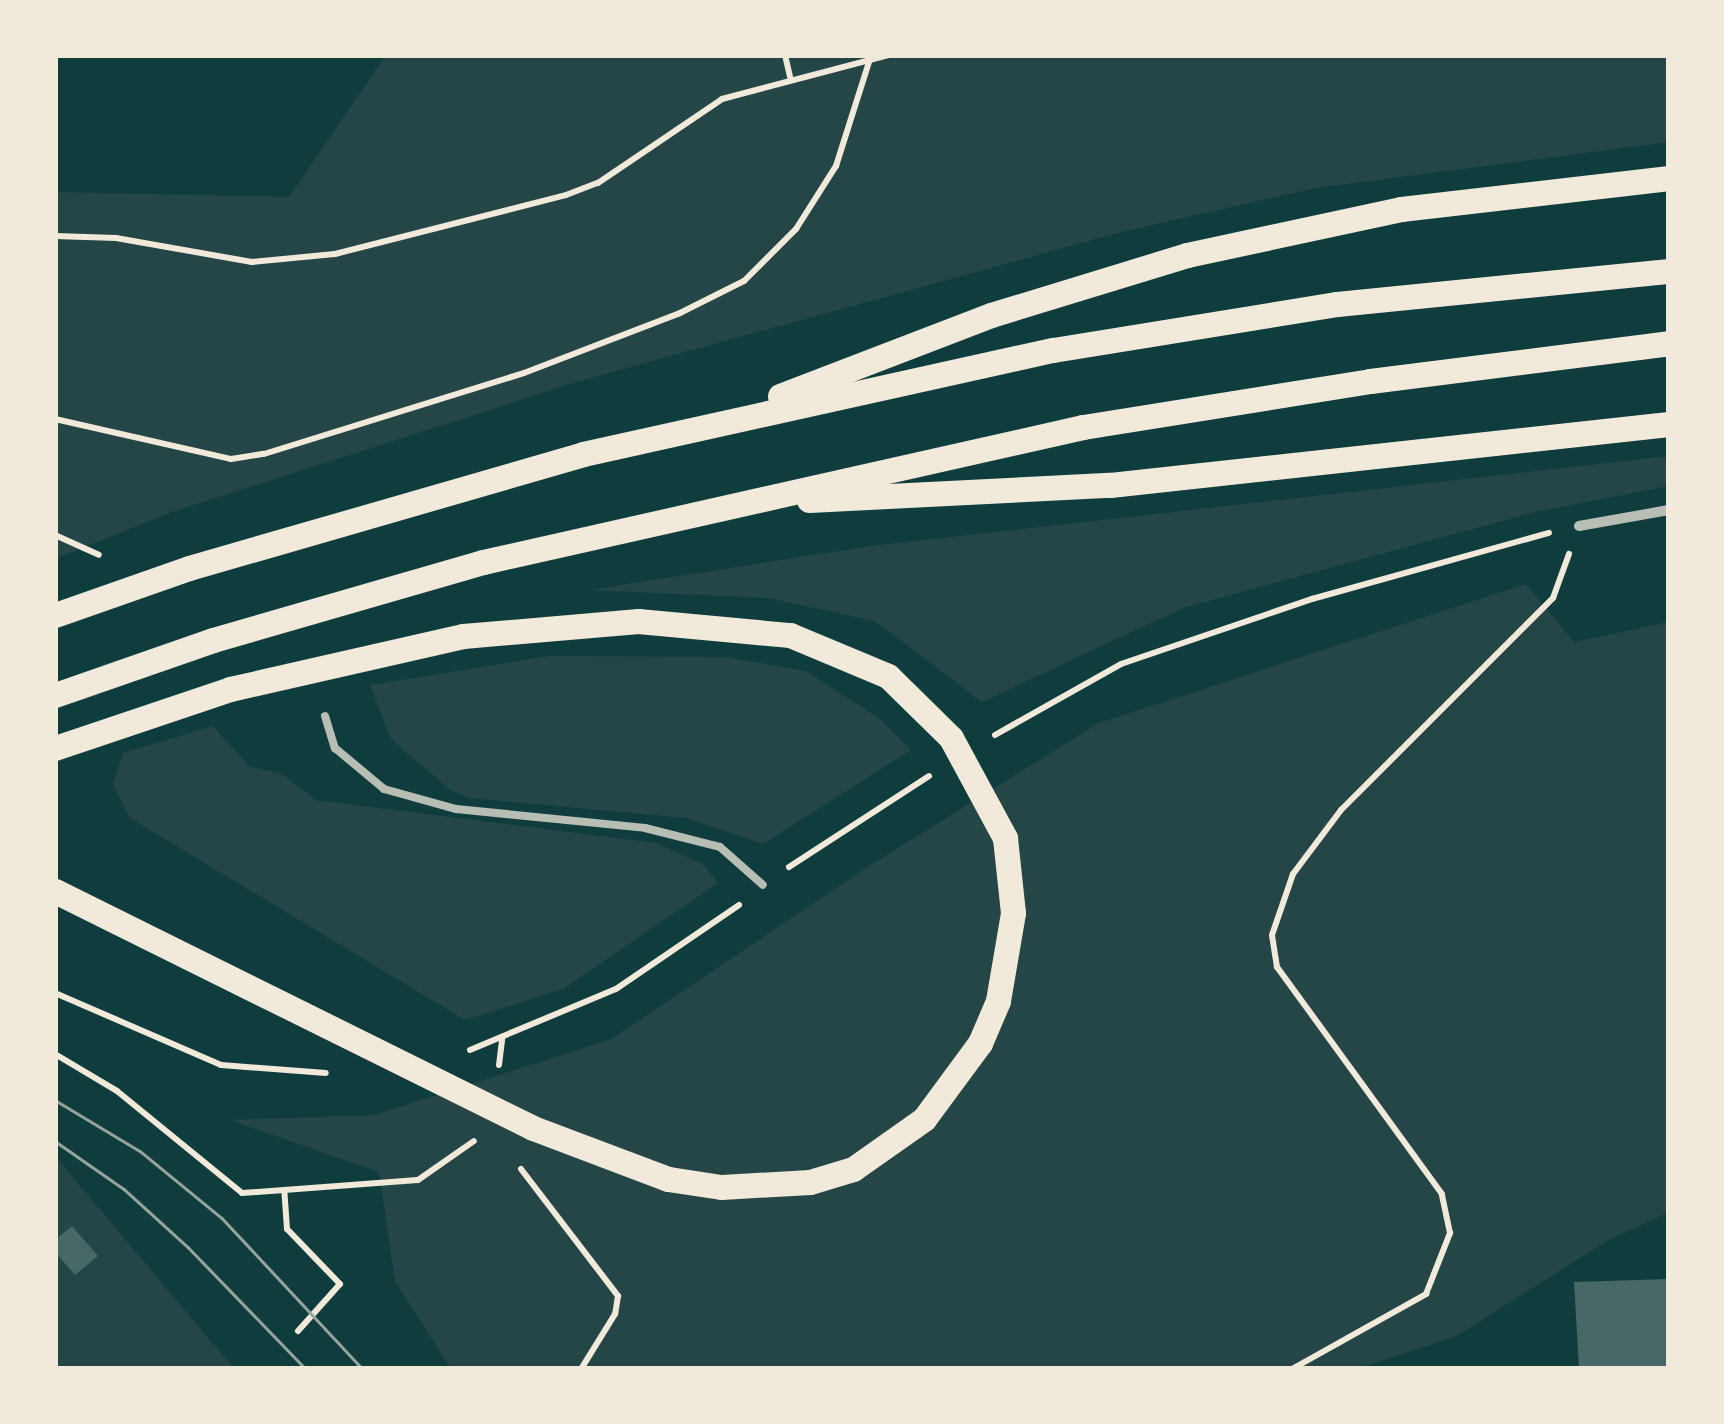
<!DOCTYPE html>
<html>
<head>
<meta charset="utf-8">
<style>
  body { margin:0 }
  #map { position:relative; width:1724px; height:1424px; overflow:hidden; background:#0f3d3e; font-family:"Nunito Sans",sans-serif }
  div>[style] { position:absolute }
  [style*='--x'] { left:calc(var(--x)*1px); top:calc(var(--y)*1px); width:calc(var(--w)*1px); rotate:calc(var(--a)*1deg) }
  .green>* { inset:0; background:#244646 }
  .building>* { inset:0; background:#486865 }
  .path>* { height:6px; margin:-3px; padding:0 3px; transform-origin:3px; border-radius:3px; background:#f1e9da }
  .service>* { height:8px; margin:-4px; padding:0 4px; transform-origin:4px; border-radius:4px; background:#b8beb3 }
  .minor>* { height:10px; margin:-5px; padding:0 5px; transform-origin:5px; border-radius:5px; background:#b8beb3 }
  .primary>* { height:25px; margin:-12.5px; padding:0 12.5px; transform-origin:12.5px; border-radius:12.5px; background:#f1e9da }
  .tram>* { height:2.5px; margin:-1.25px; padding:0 1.25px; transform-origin:1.25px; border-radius:1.25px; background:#97a49c }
  span { translate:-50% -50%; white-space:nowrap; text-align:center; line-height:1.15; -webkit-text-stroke:10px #f1e9da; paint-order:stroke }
  .frame { position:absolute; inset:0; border:58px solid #f1e9da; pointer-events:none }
</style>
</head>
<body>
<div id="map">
  <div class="green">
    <i style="clip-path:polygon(386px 55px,1669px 55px,1669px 142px,1316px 188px,1125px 231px,580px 381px,172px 512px,55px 559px,55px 192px,289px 197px)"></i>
    <i style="clip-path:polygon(1669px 456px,1669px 486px,1535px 512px,1183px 608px,982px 702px,875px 621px,768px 598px,589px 590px,871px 546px)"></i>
    <i style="clip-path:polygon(1526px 584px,1574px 642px,1669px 622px,1669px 1212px,1607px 1241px,1455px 1337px,1356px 1369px,451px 1369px,395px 1281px,379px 1172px,230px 1120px,375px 1115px,611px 1039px,869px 866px,1099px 723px)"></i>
    <i style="clip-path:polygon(548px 656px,726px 657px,806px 671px,880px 719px,911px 750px,763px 844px,686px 818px,469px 798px,450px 790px,391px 739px,370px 685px)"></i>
    <i style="clip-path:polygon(213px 726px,249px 766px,282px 774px,316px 800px,656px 843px,704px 865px,718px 883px,563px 989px,465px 1020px,130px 818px,113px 784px,123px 753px)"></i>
    <i style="clip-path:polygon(55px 1156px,204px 1333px,235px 1369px,55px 1369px)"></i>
  </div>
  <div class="building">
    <i style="clip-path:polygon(72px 1226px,98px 1256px,75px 1275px,55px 1252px,55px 1240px)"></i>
    <i style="clip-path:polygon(1669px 1279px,1669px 1369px,1579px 1369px,1574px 1282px)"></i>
  </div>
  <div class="path">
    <i style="--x:785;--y:55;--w:23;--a:77"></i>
    <i style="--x:55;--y:236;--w:61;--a:1.9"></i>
    <i style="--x:116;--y:238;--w:138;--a:10"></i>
    <i style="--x:252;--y:262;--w:83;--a:-5.5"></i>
    <i style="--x:335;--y:254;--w:238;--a:-14.3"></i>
    <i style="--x:566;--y:195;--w:34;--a:-21"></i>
    <i style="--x:598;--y:183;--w:150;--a:-34.1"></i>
    <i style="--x:722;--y:99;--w:173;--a:-14.8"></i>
    <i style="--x:55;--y:419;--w:180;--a:12.8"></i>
    <i style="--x:231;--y:459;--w:33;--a:-9"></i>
    <i style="--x:264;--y:454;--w:272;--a:-17.3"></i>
    <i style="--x:524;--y:373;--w:167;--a:-21"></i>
    <i style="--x:680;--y:313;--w:72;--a:-26.6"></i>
    <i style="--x:744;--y:281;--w:74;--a:-45"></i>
    <i style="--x:796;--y:229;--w:75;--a:-57.6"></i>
    <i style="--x:836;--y:166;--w:109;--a:-72.4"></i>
    <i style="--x:55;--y:535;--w:48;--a:24.4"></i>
    <i style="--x:995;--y:735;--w:145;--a:-29.4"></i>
    <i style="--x:1121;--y:664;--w:202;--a:-18.8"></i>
    <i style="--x:1312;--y:599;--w:246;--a:-15.6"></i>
    <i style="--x:789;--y:867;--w:167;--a:-33"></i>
    <i style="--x:55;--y:993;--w:181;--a:23.4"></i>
    <i style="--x:221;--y:1065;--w:105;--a:4.4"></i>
    <i style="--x:470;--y:1050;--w:158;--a:-22.7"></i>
    <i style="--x:616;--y:989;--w:149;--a:-34.3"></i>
    <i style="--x:55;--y:1054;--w:72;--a:30.8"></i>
    <i style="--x:117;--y:1091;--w:161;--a:39.2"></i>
    <i style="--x:242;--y:1193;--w:42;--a:-4.1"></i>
    <i style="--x:499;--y:1065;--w:26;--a:-83"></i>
    <i style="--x:521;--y:1169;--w:160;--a:52.6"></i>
    <i style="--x:618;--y:1296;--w:18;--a:99"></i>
    <i style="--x:615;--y:1314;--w:65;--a:121.7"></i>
    <i style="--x:298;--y:1331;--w:63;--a:-48.2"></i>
    <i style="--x:340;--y:1284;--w:76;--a:-133.9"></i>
    <i style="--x:287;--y:1229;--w:39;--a:-94"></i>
    <i style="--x:284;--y:1190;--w:134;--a:-4.3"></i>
    <i style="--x:418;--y:1180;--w:68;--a:-34.9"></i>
    <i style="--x:1292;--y:1369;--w:154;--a:-29.2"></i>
    <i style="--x:1426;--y:1294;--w:66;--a:-68.5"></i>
    <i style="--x:1450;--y:1233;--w:40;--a:-102"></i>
    <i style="--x:1442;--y:1194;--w:281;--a:-126"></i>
    <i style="--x:1277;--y:967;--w:32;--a:-99"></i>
    <i style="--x:1272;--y:935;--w:65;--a:-71"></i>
    <i style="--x:1293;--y:874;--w:80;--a:-53.1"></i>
    <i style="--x:1341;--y:810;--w:300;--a:-45"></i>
    <i style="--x:1553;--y:598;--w:47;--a:-70"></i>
  </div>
  <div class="service">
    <i style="--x:325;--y:716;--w:34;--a:73"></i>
    <i style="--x:335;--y:748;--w:64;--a:39.9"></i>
    <i style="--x:384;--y:789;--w:75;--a:15.5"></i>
    <i style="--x:456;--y:809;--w:190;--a:5.7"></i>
    <i style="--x:645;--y:828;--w:77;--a:14.2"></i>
    <i style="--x:720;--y:847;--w:57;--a:41.5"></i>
  </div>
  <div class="minor">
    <i style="--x:1579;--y:526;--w:91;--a:-10.1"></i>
  </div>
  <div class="primary">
    <i style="--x:780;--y:396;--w:226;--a:-21"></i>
    <i style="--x:991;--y:315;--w:205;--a:-17"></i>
    <i style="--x:1187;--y:255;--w:219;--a:-12.1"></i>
    <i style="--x:1401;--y:209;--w:270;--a:-6.6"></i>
    <i style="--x:809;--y:500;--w:301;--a:-2.9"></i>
    <i style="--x:1110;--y:485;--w:562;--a:-6.23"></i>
    <i style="--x:55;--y:615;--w:142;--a:-19.3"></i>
    <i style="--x:189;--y:568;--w:410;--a:-16.1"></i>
    <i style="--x:583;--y:454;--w:481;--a:-12.5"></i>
    <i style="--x:1053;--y:350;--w:288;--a:-9.2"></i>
    <i style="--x:1337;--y:304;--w:334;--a:-5.7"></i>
    <i style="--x:55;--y:695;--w:167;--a:-19.2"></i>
    <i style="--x:213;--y:640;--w:281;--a:-16.1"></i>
    <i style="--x:483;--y:562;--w:615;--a:-12.68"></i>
    <i style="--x:1083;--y:427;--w:291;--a:-9.1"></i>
    <i style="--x:1370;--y:381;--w:301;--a:-7.2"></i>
    <i style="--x:55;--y:748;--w:185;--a:-18.6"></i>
    <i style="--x:230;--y:689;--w:239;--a:-12.8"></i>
    <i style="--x:463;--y:636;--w:176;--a:-4.9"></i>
    <i style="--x:638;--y:621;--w:153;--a:5.3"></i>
    <i style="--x:790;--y:635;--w:106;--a:22.7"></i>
    <i style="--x:888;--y:676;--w:88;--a:44.5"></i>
    <i style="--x:951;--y:738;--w:114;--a:61.6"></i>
    <i style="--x:1005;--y:838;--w:75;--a:83.9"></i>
    <i style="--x:1013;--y:913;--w:89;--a:99.7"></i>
    <i style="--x:998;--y:1001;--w:46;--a:113.2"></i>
    <i style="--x:980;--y:1043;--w:94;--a:126.4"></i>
    <i style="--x:924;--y:1119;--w:87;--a:144.8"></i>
    <i style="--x:853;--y:1169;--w:45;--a:163.2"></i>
    <i style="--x:810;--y:1182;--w:89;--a:176.8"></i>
    <i style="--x:721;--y:1187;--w:54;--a:-171.4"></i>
    <i style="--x:668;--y:1179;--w:144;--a:-159.3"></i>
    <i style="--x:533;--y:1128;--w:534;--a:-153.63"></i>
  </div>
  <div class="tram">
    <i style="--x:55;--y:1100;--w:99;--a:31"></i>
    <i style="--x:140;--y:1151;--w:106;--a:39.3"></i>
    <i style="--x:222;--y:1218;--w:207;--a:47"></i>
    <i style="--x:55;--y:1141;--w:84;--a:34.8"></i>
    <i style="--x:124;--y:1189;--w:86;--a:42.2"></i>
    <i style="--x:188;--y:1247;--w:170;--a:46"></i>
  </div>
  <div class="frame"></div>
</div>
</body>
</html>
